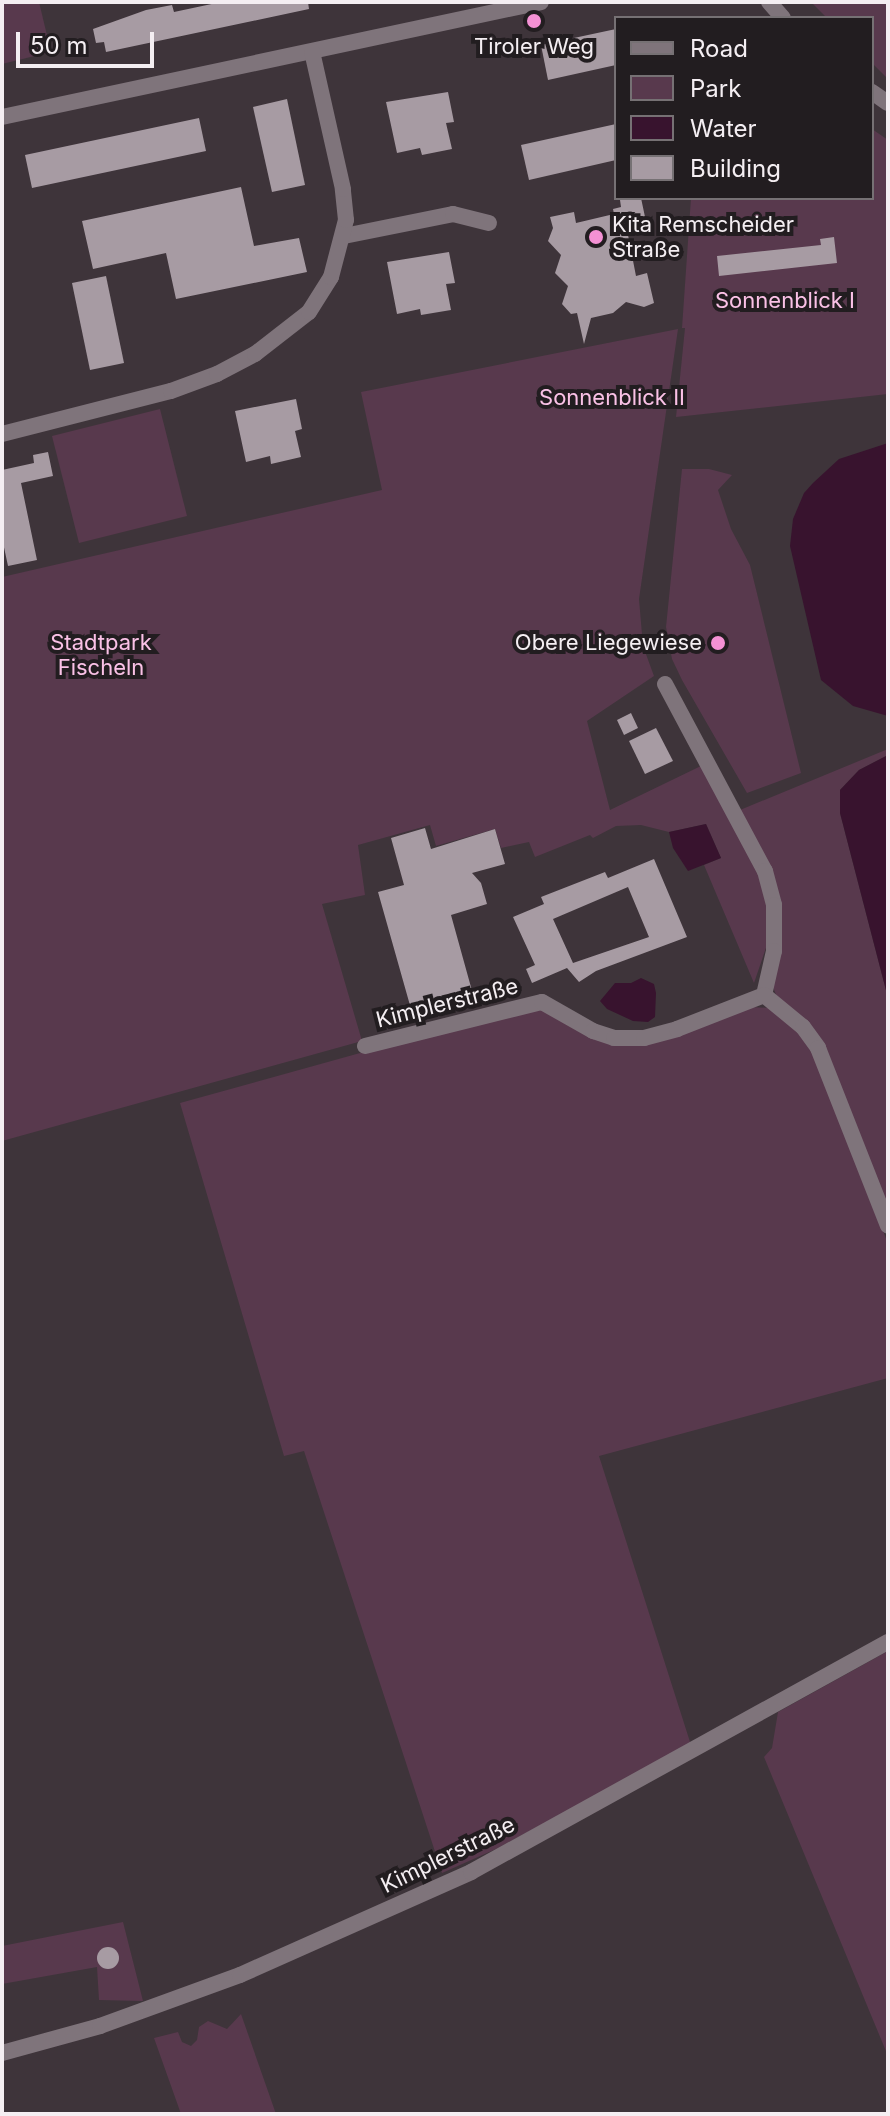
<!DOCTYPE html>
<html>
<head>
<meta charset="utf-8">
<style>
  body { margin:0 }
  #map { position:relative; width:890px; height:2116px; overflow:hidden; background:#3e343a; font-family:Inter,sans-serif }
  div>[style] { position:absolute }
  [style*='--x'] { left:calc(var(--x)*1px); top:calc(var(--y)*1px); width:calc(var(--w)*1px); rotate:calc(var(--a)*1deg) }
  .green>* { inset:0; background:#58394d }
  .water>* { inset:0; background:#38132e }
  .building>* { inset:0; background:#a79ba3 }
  .round { border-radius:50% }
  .street>* { height:16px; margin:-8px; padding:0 8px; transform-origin:8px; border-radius:8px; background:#7f747b }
  .dots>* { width:22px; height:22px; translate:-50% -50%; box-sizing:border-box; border:4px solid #221d20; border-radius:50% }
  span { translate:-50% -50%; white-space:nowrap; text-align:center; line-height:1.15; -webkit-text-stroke:8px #221d20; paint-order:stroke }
  .poi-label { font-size:22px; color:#f4eef2 }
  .left { translate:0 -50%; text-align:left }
  .right { translate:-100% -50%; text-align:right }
  .park-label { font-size:22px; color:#fac1e6 }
  .street-label { font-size:22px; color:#f4eef2 }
  .frame { position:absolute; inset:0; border:4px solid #f4eef2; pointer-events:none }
  .legend { position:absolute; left:614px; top:16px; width:260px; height:184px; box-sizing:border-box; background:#221d20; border:2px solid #767174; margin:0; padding:10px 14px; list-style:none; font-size:24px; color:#f4eef2 }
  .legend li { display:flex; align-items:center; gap:16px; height:40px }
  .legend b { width:40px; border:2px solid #767174 }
  .scale { position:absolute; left:16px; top:32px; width:138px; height:36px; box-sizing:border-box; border:4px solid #f4eef2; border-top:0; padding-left:10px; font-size:24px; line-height:28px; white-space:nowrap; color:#f4eef2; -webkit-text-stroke:6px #221d20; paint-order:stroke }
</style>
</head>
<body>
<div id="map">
  <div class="green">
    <i style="clip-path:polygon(2px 2px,39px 2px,51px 52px,2px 64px)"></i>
    <i style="clip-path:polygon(811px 2px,888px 2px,888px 79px,872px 63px,872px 18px,827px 18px)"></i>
    <i style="clip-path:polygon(872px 129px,888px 140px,888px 394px,676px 417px,685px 328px,682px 328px,691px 198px,872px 198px)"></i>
    <i style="clip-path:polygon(678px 329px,639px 599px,643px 646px,654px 676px,587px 721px,610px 810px,703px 765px,759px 873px,768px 904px,770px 936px,754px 983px,704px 865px,721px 858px,706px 824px,669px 832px,641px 825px,616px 826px,593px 838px,590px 835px,535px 857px,529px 842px,501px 848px,495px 829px,436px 846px,430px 825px,358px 845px,365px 895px,322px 904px,362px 1041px,2px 1141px,2px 577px,382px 490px,361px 392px)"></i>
    <i style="clip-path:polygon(160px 409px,187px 516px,79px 543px,52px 436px)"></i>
    <i style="clip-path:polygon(682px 469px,709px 469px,732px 475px,718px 490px,731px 529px,750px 565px,801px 773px,747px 793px,682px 680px,672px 659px,666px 627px)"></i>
    <i style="clip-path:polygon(888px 749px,888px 755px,859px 770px,840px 790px,840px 813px,888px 998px,888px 1212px,827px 1052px,777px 997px,773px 987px,781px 937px,740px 810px)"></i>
    <i style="clip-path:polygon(751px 1007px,771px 1008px,800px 1032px,817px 1057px,832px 1092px,888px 1244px,888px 1378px,599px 1456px,691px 1745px,496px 1849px,442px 1873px,304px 1451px,284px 1456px,180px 1103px,468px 1023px,542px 1008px,615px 1042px)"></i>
    <i style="clip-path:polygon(888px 1651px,888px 2056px,764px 1757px,772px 1748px,778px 1712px)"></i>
    <i style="clip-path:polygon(123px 1922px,143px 2001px,99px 2000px,97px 1967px,2px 1984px,2px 1946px)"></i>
    <i style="clip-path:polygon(241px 2014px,276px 2114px,181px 2114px,154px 2038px,178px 2032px,182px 2042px,191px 2046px,197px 2040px,199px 2027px,208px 2021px,227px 2029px)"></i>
  </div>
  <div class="water">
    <i style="clip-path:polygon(888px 443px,888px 716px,853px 706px,821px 680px,790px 546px,793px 519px,804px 493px,813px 483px,839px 459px)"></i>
    <i style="clip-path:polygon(888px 755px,888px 998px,840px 813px,840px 790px,859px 770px)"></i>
    <i style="clip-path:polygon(706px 824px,721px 858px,688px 871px,673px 848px,669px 832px)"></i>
    <i style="clip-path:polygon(641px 978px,654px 984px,656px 993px,655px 1017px,648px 1022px,633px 1021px,607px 1009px,600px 1001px,615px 983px,631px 983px)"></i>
  </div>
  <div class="building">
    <i style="clip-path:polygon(221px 2px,308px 2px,309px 9px,106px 52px,104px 42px,96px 43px,93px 29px,146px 10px,172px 5px,174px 12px)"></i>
    <i style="clip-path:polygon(616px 29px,616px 65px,548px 80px,541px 45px)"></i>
    <i style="clip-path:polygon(448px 92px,454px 122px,446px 123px,452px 149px,422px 155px,420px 148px,397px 153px,386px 102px)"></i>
    <i style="clip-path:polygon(287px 99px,305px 185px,272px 192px,253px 107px)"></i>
    <i style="clip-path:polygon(199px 118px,206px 151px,32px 188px,25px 155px)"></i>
    <i style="clip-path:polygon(616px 124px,616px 160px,529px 180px,521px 145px)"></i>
    <i style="clip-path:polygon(241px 187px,254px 246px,299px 238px,307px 272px,176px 299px,166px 253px,93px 269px,82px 221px)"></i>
    <i style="clip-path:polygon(641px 198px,648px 231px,628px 235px,636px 276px,647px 273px,654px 303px,644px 307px,626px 302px,613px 313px,591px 318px,584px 344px,577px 313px,571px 314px,562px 304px,568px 286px,555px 273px,561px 255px,548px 241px,553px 228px,550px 217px,574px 212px,576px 223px,614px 214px,613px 209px,621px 207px,620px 200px)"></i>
    <i style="clip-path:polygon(834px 237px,837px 263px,719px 276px,717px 256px,821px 245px,820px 239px)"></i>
    <i style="clip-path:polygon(449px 252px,455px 283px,446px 284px,451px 310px,421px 315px,420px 309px,397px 314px,387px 262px)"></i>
    <i style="clip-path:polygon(106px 276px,124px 363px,90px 370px,72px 283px)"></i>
    <i style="clip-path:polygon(296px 399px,302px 429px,295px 431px,301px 457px,271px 464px,270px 456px,246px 462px,235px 411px)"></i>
    <i style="clip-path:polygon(48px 452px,53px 476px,21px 483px,37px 560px,8px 566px,2px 538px,2px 470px,34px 463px,33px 455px)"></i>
    <i style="clip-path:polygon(631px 713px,638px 728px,624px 735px,617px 720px)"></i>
    <i style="clip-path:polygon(656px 728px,673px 761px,645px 774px,629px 741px)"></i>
    <i style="clip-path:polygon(425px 828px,431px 849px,495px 829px,505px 864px,472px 873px,481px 883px,487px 904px,451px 915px,474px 998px,413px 1016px,378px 892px,404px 885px,391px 838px)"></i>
    <i style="clip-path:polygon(evenodd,654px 859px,687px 937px,596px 971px,579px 982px,567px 968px,532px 983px,526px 969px,535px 965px,513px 917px,544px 904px,541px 897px,605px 872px,608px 878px,654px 859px,628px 887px,649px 937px,573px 963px,553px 919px,628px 887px)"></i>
    <i class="round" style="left:97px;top:1947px;width:22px;height:22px"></i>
  </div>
  <div class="street">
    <i style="--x:769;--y:2;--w:21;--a:49"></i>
    <i style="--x:872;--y:92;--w:19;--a:35"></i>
    <i style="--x:2;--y:117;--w:551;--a:-12.04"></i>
    <i style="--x:344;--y:236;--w:111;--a:-11.4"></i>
    <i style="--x:453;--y:214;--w:37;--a:14"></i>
    <i style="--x:2;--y:434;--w:174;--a:-14.3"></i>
    <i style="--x:171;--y:391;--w:49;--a:-20.3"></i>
    <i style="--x:217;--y:374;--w:43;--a:-27.8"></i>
    <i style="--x:255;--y:354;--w:68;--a:-37.9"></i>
    <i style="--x:309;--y:312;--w:41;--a:-57.8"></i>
    <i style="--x:331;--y:277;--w:59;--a:-75.3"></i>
    <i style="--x:346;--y:220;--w:31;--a:-96"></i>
    <i style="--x:343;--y:189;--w:141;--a:-102.7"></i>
    <i style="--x:665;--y:684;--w:212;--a:61.9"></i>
    <i style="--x:765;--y:871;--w:35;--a:75"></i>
    <i style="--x:774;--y:905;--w:46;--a:90"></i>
    <i style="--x:774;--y:951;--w:45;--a:102.8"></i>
    <i style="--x:365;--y:1046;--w:182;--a:-14"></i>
    <i style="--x:542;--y:1002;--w:59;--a:29.6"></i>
    <i style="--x:593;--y:1031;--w:22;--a:18"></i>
    <i style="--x:614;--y:1038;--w:30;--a:0"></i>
    <i style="--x:644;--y:1038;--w:34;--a:-15"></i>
    <i style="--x:677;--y:1029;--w:93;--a:-21.3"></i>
    <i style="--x:764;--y:995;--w:50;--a:39.4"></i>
    <i style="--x:803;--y:1027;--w:26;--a:54"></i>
    <i style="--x:818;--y:1048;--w:191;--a:68.5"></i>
    <i style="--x:2;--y:2053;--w:102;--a:-15.4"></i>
    <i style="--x:100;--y:2026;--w:149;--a:-20"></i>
    <i style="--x:240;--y:1975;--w:253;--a:-24"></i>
    <i style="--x:471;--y:1872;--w:476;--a:-28.9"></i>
  </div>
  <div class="dots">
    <i style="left:534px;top:21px;background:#f491d4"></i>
    <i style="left:596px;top:237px;background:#f491d4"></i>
    <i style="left:718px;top:643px;background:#f491d4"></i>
  </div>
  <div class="poi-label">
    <span style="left:534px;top:47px">Tiroler Weg</span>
    <span class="left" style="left:612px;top:237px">Kita Remscheider<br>Straße</span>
    <span class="right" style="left:702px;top:643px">Obere Liegewiese</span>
  </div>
  <div class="park-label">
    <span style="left:785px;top:301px">Sonnenblick I</span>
    <span style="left:612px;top:398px">Sonnenblick II</span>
    <span style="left:101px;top:655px">Stadtpark<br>Fischeln</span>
  </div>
  <div class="street-label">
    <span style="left:447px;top:1003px;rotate:-14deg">Kimplerstraße</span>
    <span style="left:448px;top:1855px;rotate:-26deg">Kimplerstraße</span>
  </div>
  <div class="frame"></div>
  <ul class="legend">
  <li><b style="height:10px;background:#7f747b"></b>Road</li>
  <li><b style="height:22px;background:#58394d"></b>Park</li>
  <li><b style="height:22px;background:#38132e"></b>Water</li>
  <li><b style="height:22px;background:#a79ba3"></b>Building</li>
  </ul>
  <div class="scale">50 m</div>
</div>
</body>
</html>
